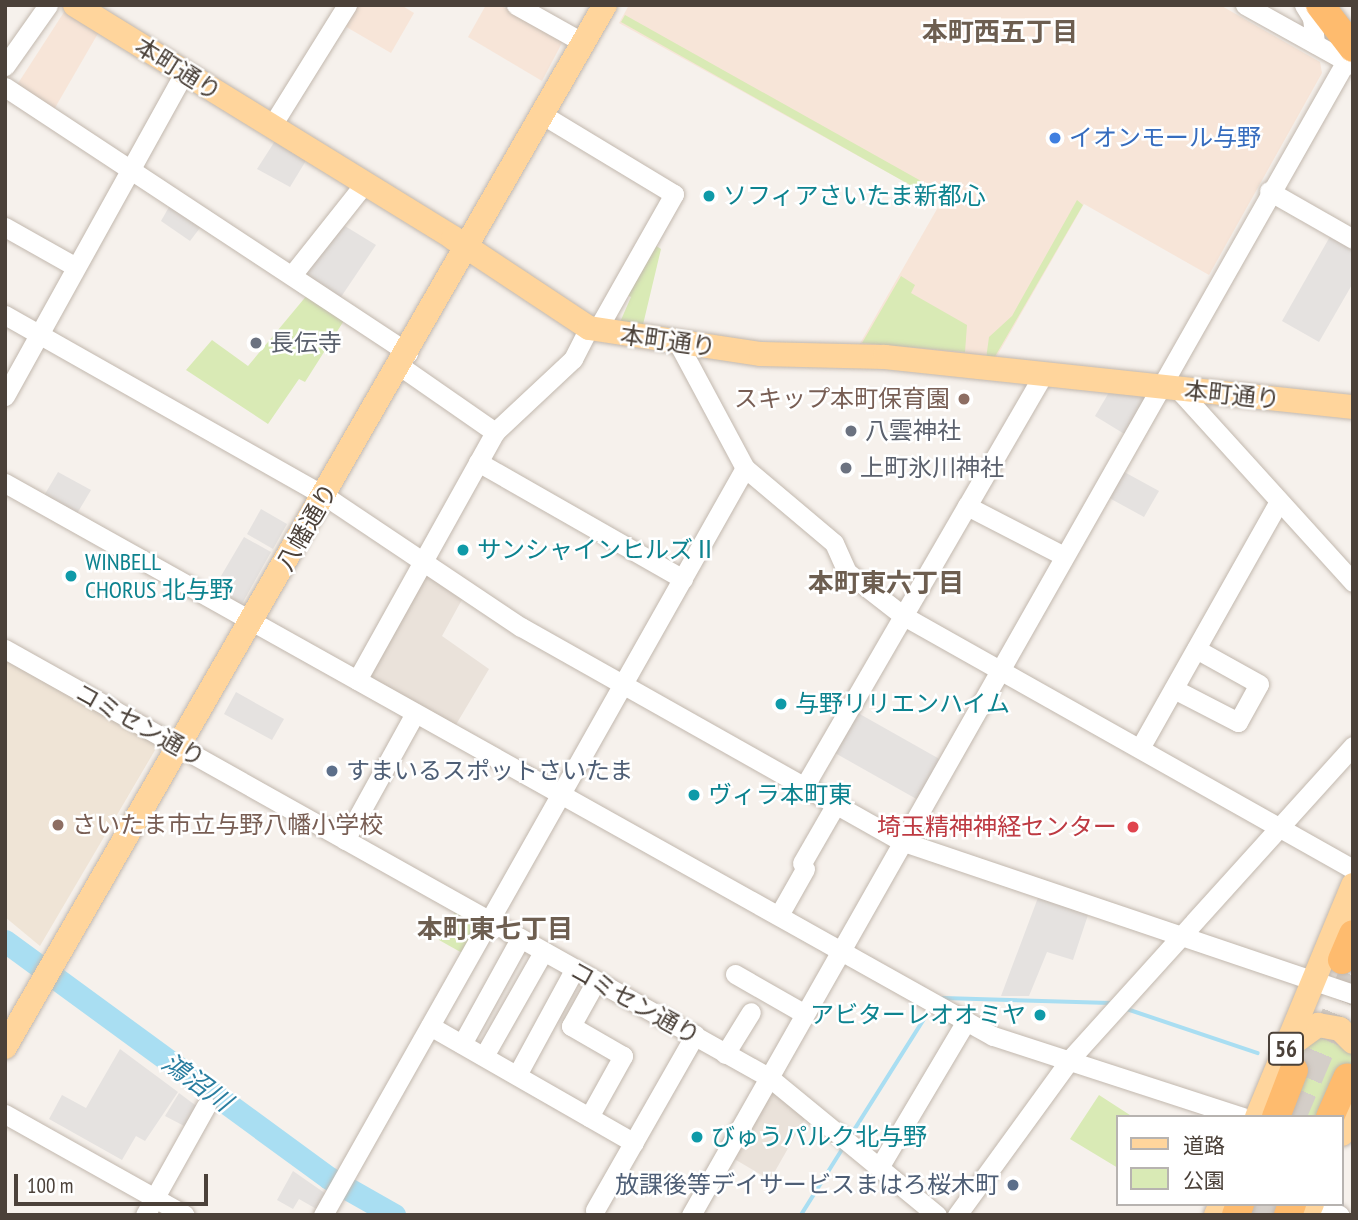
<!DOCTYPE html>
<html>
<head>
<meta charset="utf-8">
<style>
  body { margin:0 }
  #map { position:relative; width:1358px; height:1220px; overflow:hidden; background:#f6f1ec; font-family:"PT Sans Narrow","Noto Sans JP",sans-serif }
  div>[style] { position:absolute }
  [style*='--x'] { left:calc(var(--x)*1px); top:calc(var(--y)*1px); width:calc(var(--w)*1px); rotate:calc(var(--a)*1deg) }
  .residential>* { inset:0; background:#eae2da }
  .commercial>* { inset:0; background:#f7e5d8 }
  .education>* { inset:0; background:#efe4d6 }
  .green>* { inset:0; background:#d9eab5 }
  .parking>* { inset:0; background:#e5e2e0 }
  .stream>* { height:3.5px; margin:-1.75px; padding:0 1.75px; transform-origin:1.75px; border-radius:1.75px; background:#a9def2 }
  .river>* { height:23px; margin:-11.5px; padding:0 11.5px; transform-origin:11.5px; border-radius:11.5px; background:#a9def2 }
  .highway-tunnel>* { height:28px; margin-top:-14px; transform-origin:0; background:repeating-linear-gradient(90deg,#d4cec8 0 28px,transparent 0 42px) }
  .roads { filter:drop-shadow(0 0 2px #c2b8ae) drop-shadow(0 0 2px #c2b8ae) }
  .minor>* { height:19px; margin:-9.5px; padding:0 9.5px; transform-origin:9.5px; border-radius:9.5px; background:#fff }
  .major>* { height:24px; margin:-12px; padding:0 12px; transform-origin:12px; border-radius:12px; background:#ffd59c }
  .highway>* { height:28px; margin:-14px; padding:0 14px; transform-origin:14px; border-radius:14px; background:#febb6e }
  .dots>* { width:19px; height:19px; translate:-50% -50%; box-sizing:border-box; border:4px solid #fff; border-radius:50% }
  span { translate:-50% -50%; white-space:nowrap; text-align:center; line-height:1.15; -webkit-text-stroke:5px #fff; paint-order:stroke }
  .shield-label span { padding:2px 5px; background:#fff; border:2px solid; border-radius:5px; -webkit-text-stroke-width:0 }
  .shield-label { font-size:23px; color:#4b4139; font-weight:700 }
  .street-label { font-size:24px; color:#4b4139 }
  .shop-label { font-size:24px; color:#366cbe }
  .left { translate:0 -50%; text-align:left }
  .culture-label { font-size:24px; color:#0d838f }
  .right { translate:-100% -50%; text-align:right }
  .worship-label { font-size:24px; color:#5b616d }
  .education-label { font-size:24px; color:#785e54 }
  .service-label { font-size:24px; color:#4e5e75 }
  .health-label { font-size:24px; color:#be3a42 }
  .neighbourhood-label { font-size:26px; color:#6d5e50; font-weight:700 }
  .water-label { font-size:26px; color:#2a7ea0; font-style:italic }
  .frame { position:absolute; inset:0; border:7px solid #4b4139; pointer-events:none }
  .legend { position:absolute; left:1116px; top:1115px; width:228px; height:91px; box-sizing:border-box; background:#fff; border:2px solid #b7b3b0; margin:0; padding:9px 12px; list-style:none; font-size:21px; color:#4b4139 }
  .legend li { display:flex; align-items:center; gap:14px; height:35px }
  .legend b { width:35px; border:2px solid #b7b3b0 }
  .scale { position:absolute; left:14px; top:1174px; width:194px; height:32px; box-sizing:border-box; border:4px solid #4b4139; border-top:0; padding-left:9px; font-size:21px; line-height:24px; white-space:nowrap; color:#4b4139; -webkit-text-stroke:5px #fff; paint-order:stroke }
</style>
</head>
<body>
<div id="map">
  <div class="residential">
    <i style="clip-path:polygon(429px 572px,464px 596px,442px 636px,489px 669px,454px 728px,365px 674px,422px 574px)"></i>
    <i style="clip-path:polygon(775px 1088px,807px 1115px,770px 1180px,731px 1157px,768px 1090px)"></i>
  </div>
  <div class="commercial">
    <i style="clip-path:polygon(354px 5px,401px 5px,414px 13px,391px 53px,343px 25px)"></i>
    <i style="clip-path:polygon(486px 5px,500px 5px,563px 41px,542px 81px,468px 37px)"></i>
    <i style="clip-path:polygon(629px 5px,1220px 5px,1320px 62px,1322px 73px,1209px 275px,1084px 204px,994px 361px,858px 347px,941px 202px,619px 23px)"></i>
    <i style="clip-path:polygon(66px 9px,100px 30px,52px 113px,15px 88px)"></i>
  </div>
  <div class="education">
    <i style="clip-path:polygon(5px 658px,158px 745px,40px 946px,5px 917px)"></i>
  </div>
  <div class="green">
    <i style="clip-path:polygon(625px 15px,946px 195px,942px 203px,621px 22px)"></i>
    <i style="clip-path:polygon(1077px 200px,1083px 205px,993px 360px,986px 359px,989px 337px,1012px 316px)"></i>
    <i style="clip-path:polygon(650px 242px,661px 249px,641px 333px,617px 329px,631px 297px,622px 292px)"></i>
    <i style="clip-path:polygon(901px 276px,915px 285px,911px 293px,967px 325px,965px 352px,862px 343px)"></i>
    <i style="clip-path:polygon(308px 294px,345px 319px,305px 382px,299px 379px,268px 424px,186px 370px,212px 340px,248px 366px)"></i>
    <i style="clip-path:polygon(456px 910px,481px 924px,464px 954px,439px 940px)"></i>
    <i style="clip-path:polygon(1325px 1032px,1351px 1051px,1353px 1075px,1323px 1117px,1284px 1117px,1306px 1060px,1295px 1055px)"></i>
    <i style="clip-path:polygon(1099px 1095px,1133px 1117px,1118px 1117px,1118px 1168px,1070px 1139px)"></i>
  </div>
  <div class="parking">
    <i style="clip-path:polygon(275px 141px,307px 159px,290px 187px,257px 169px)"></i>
    <i style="clip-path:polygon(173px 200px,206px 220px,190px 241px,161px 221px)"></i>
    <i style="clip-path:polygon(340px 223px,376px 245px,339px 300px,302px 275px)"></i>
    <i style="clip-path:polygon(1332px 233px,1353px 245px,1353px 283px,1319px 342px,1282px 321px)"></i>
    <i style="clip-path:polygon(1111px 389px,1148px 395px,1126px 435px,1095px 416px)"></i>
    <i style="clip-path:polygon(1117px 468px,1159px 491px,1144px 517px,1102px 494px)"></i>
    <i style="clip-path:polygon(58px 472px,91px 490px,75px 517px,42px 499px)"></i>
    <i style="clip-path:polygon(261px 509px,287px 524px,273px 549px,247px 534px)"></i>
    <i style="clip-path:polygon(244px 537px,271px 552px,239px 609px,211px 593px)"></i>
    <i style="clip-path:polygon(236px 692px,284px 719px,272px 740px,224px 714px)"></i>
    <i style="clip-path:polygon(858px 713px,943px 761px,920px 801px,835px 753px)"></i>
    <i style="clip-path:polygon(1039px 895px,1089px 912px,1073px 960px,1047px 952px,1029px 996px,1001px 996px)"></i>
    <i style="clip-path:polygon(120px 1049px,178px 1092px,145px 1141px,136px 1136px,122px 1160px,49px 1119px,62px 1095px,86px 1108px)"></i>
    <i style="clip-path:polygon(179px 1093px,199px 1108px,188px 1128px,165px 1116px)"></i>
    <i style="clip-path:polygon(293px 1171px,329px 1196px,320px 1211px,299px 1199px,293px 1209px,277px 1200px)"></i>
  </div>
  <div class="stream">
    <i style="--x:943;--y:998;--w:167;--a:1.7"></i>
    <i style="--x:1124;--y:1008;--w:141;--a:18.6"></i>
    <i style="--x:851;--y:1135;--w:150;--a:-57.8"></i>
    <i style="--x:801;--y:1215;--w:79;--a:-57.9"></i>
  </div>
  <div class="river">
    <i style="--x:5;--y:941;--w:401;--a:36.2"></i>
    <i style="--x:329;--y:1178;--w:75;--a:29.6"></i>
  </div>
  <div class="highway-tunnel">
    <i style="--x:1292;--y:1117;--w:156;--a:-67"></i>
    <i style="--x:1251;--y:1215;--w:12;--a:-70"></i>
    <i style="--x:1272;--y:1215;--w:12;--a:-70"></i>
  </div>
  <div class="roads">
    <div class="minor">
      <i style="--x:516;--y:5;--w:78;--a:29.2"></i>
      <i style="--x:1245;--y:5;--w:124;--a:29.1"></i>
      <i style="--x:1304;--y:5;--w:15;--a:58"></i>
      <i style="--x:1312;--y:18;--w:26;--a:83"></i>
      <i style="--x:5;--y:66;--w:75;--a:-54.8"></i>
      <i style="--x:5;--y:87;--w:483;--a:33.4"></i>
      <i style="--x:543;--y:115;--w:153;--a:31.1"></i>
      <i style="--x:674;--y:194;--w:156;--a:119.5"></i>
      <i style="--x:271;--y:127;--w:144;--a:-58.1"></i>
      <i style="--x:1269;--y:191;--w:97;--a:29.7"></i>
      <i style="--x:5;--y:227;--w:81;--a:29.4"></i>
      <i style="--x:292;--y:275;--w:116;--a:-51.6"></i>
      <i style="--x:5;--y:315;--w:368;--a:29.5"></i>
      <i style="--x:325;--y:496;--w:236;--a:33.8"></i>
      <i style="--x:521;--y:627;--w:436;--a:29.4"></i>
      <i style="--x:901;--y:841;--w:477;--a:18.7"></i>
      <i style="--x:679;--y:345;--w:140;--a:61.8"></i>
      <i style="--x:745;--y:468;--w:116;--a:40.1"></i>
      <i style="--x:834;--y:543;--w:32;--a:66"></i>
      <i style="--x:847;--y:572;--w:70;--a:38"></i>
      <i style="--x:902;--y:615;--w:518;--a:29.39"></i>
      <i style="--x:400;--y:366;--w:116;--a:34.8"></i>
      <i style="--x:1178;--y:389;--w:261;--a:47.8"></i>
      <i style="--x:5;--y:396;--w:369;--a:-61"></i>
      <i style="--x:478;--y:462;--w:236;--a:29.7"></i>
      <i style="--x:5;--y:483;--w:1132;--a:29.24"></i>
      <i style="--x:993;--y:1036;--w:262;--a:18"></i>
      <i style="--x:967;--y:506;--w:151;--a:-59.9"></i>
      <i style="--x:5;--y:649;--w:877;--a:29.28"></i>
      <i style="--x:770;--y:1078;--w:216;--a:39.4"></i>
      <i style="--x:357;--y:680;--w:284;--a:-60.9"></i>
      <i style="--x:495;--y:432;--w:107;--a:-43.1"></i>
      <i style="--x:573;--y:359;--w:35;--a:-63"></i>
      <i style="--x:1174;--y:689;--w:72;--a:27.3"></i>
      <i style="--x:1238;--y:722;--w:43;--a:-61.1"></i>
      <i style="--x:1259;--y:684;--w:72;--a:-150.9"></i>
      <i style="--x:1140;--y:748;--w:283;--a:-60.6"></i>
      <i style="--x:804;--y:787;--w:325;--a:-59.9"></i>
      <i style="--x:967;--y:506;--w:107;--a:27.3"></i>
      <i style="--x:345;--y:840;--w:145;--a:-61.1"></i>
      <i style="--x:802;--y:863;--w:68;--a:-60"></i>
      <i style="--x:779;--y:915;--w:53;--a:-60.5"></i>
      <i style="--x:735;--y:974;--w:78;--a:29.8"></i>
      <i style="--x:430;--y:1026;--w:235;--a:29.8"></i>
      <i style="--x:462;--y:1044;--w:120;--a:-61.1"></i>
      <i style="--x:725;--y:1054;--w:49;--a:-58.2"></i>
      <i style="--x:484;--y:1056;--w:120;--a:-60.4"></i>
      <i style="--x:517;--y:1075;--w:119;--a:-61.5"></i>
      <i style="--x:5;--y:1114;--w:206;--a:29.3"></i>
      <i style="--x:589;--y:1117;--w:70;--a:-60.9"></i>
      <i style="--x:623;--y:1056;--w:60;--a:-150"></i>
      <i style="--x:571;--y:1026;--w:51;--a:-60.9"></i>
      <i style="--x:880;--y:1166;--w:169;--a:-59.3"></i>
      <i style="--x:1316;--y:1204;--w:26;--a:25"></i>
      <i style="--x:595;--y:1210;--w:202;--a:-60.3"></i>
      <i style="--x:145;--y:1215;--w:125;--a:-60.8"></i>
      <i style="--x:323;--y:1215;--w:858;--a:-60.54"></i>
      <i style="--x:691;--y:1215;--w:1327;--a:-60.42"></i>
      <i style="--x:957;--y:1215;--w:194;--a:-54"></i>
      <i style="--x:1071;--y:1058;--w:421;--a:-47.9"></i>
    </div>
    <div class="major">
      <i style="--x:75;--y:5;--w:444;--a:31.6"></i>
      <i style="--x:453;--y:238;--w:163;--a:33.5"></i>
      <i style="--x:589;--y:328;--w:174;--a:8.6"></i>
      <i style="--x:761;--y:354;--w:124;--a:1.4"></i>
      <i style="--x:885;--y:357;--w:471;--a:6.1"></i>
      <i style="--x:1289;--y:1046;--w:36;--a:-36"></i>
      <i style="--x:1318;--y:1025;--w:22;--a:10"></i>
      <i style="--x:1340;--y:1029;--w:18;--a:45"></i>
      <i style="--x:5;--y:1047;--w:1202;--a:-60.07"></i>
      <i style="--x:1257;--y:1117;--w:251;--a:-67.5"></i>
      <i style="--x:1342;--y:1134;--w:26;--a:-65"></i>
      <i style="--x:1216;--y:1215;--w:12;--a:-66"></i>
      <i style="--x:1307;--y:1215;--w:12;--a:-66"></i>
    </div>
    <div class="highway">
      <i style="--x:1320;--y:5;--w:54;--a:52.5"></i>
      <i style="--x:1342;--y:960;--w:28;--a:-67"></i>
      <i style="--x:1276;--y:1117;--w:50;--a:-69"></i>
      <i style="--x:1330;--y:1117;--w:43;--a:-66.4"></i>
      <i style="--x:1236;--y:1215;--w:12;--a:-70"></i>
      <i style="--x:1288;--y:1215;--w:12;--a:-70"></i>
    </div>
  </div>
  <div class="dots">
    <i style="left:1055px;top:138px;background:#3f7fe0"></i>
    <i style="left:709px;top:196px;background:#0f9aa8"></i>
    <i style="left:256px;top:343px;background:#6b7280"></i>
    <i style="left:964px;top:399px;background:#8d6e63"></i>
    <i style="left:851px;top:431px;background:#6b7280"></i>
    <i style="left:846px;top:468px;background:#6b7280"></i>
    <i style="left:463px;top:550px;background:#0f9aa8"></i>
    <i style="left:71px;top:576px;background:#0f9aa8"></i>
    <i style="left:781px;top:704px;background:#0f9aa8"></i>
    <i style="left:332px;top:771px;background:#5c6f8a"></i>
    <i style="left:694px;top:795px;background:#0f9aa8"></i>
    <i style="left:58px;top:825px;background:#8d6e63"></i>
    <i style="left:1133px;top:827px;background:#e0444e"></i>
    <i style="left:1040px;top:1015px;background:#0f9aa8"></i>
    <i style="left:697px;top:1137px;background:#0f9aa8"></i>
    <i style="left:1013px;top:1185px;background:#5c6f8a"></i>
  </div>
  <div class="shield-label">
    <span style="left:1286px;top:1049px">56</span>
  </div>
  <div class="street-label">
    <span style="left:178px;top:69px;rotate:32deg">本町通り</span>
    <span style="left:668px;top:341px;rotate:8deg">本町通り</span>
    <span style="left:1232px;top:395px;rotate:6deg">本町通り</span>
    <span style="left:307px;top:527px;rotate:-60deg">八幡通り</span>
    <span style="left:140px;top:725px;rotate:29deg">コミセン通り</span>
    <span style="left:635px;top:1003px;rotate:29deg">コミセン通り</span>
  </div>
  <div class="shop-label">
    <span class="left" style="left:1069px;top:138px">イオンモール与野</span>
  </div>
  <div class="culture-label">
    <span class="left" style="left:723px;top:196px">ソフィアさいたま新都心</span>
    <span class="left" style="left:477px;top:550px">サンシャインヒルズⅡ</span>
    <span class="left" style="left:85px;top:576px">WINBELL<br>CHORUS 北与野</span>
    <span class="left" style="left:795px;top:704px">与野リリエンハイム</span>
    <span class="left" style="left:708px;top:795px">ヴィラ本町東</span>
    <span class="right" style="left:1026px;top:1015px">アビターレオオミヤ</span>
    <span class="left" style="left:711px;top:1137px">びゅうパルク北与野</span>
  </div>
  <div class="worship-label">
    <span class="left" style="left:270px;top:343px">長伝寺</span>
    <span class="left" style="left:865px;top:431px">八雲神社</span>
    <span class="left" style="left:860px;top:468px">上町氷川神社</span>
  </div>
  <div class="education-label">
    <span class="right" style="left:950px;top:399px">スキップ本町保育園</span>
    <span class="left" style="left:72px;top:825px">さいたま市立与野八幡小学校</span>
  </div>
  <div class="service-label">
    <span class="left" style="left:346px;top:771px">すまいるスポットさいたま</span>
    <span class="right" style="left:999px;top:1185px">放課後等デイサービスまはろ桜木町</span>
  </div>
  <div class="health-label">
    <span class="right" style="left:1117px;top:827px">埼玉精神神経センター</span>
  </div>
  <div class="neighbourhood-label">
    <span style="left:1000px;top:32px">本町西五丁目</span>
    <span style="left:886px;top:583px">本町東六丁目</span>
    <span style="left:495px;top:929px">本町東七丁目</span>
  </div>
  <div class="water-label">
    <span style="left:197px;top:1082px;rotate:36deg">鴻沼川</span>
  </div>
  <div class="frame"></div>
  <ul class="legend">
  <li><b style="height:9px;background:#ffd59c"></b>道路</li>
  <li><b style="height:19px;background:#d9eab5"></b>公園</li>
  </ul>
  <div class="scale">100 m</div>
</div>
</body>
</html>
